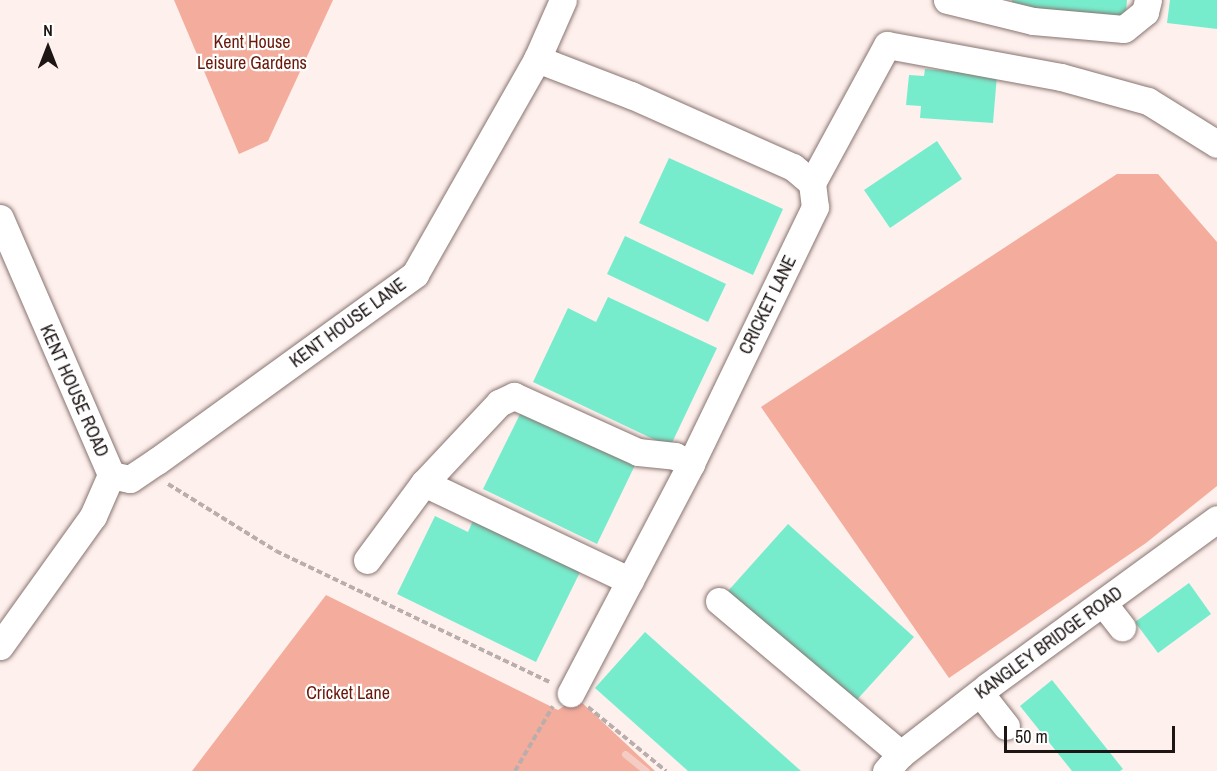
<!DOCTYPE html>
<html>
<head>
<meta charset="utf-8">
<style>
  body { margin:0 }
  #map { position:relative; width:1217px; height:771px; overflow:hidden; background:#fef0ed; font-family:"Archivo Narrow",sans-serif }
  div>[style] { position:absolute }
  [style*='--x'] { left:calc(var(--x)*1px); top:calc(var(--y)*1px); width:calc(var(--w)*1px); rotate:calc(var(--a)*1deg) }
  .green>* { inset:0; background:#f4ac9c }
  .stream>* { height:7px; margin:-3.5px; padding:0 3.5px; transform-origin:3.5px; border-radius:3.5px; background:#f4ccc4 }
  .building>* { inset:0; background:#77eccd }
  .path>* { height:4px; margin-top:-2px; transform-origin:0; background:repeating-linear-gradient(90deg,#baaeac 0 6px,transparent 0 9px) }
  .roads { filter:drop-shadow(0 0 2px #887470) drop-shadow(0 0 2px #887470) }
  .minor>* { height:27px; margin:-13.5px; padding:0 13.5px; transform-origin:13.5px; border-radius:13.5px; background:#fff }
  span { translate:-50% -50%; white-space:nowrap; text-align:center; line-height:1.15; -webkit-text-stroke:4.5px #fff; paint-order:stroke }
  .park-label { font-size:18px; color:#691809 }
  .street-label { font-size:18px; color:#1e1615 }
  .north { position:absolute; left:18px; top:18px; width:60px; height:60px; -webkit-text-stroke:4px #fff; paint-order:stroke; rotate:0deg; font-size:16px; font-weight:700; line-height:24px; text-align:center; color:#1e1615 }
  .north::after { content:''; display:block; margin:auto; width:21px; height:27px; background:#1e1615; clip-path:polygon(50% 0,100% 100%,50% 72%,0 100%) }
  .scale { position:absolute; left:1004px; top:726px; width:171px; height:27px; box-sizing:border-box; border:3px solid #1e1615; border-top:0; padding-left:8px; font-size:18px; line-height:21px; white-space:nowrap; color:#1e1615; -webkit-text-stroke:4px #fff; paint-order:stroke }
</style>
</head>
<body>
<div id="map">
  <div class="green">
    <i style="clip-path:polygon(174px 0,333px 0,268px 141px,239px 154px)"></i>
    <i style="clip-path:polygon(1117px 174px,1158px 174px,1217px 242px,1217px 486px,1146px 543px,949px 678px,761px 407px)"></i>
    <i style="clip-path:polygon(326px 595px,558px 710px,577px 698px,655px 771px,192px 771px)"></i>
  </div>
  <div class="stream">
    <i style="--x:625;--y:754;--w:27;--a:39"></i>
  </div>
  <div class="building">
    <i style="clip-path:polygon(1012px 0,1127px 0,1125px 23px,1011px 11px)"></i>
    <i style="clip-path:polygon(1170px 0,1217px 0,1217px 29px,1167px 23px)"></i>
    <i style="clip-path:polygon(925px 69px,997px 75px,993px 123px,920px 118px,921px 106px,906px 105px,909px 75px,924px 76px)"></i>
    <i style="clip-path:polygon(937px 141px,962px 179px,890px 228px,864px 190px)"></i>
    <i style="clip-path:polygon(669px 158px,783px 209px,753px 275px,639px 223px)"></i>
    <i style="clip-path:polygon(625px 236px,726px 284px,708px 322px,607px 274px)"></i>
    <i style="clip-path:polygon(608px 297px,717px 348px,670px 447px,533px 382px,568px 308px,596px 322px)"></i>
    <i style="clip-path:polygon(524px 406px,637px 461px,597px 544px,483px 489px)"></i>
    <i style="clip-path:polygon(435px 516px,468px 532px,475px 516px,582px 568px,536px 662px,397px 594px)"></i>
    <i style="clip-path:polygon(788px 524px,914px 637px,854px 703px,728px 591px)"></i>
    <i style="clip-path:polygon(1189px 583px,1211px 614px,1158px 653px,1135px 622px)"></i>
    <i style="clip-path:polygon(645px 632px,801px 771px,688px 771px,595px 688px)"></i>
    <i style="clip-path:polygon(1052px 680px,1123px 769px,1120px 771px,1072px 771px,1020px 706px)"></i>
  </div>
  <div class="path">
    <i style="--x:168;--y:484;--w:127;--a:31.8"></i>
    <i style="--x:276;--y:551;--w:303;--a:25.6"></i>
    <i style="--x:588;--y:707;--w:101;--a:39.4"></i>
    <i style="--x:515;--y:771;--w:75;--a:-59.7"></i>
  </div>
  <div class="roads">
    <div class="minor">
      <i style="--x:947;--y:0;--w:89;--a:13.7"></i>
      <i style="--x:1033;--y:21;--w:91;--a:5"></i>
      <i style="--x:1124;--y:29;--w:27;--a:-39"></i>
      <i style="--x:1145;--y:12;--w:12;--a:-76"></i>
      <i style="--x:537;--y:59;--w:101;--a:21"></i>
      <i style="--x:631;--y:95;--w:177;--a:24"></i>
      <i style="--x:793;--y:167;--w:25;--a:40"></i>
      <i style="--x:812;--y:183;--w:24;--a:83"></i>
      <i style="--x:815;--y:207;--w:285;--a:115.8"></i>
      <i style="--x:691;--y:464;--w:259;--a:117.7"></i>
      <i style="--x:812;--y:183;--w:157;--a:-61.5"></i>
      <i style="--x:887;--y:45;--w:177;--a:10.4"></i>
      <i style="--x:1061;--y:77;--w:90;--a:15.4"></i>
      <i style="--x:1148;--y:101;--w:81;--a:31.9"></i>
      <i style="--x:0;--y:218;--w:280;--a:66.6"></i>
      <i style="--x:111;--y:475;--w:45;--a:113.7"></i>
      <i style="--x:93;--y:516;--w:160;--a:125.6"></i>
      <i style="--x:111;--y:475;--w:19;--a:12"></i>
      <i style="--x:130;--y:479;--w:32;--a:-34"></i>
      <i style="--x:157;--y:461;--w:319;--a:-35.9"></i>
      <i style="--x:415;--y:274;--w:247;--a:-60.4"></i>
      <i style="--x:537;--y:59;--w:64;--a:-66.2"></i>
      <i style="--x:424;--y:483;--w:228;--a:25.4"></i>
      <i style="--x:367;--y:560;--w:96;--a:-53.5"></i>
      <i style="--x:424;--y:483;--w:110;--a:-46.8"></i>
      <i style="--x:499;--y:403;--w:17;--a:-25"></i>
      <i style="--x:514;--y:396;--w:136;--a:24.3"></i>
      <i style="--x:638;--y:452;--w:37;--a:6"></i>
      <i style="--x:675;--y:456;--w:18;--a:27"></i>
      <i style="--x:719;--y:601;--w:238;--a:40.1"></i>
      <i style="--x:1103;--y:603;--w:31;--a:52"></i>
      <i style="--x:980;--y:693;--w:42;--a:51.8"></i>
      <i style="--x:886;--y:771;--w:23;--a:-49"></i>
      <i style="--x:901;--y:754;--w:110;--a:-38"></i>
      <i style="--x:988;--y:686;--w:283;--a:-36.1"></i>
    </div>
  </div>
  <div class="park-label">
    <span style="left:252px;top:53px">Kent House<br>Leisure Gardens</span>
    <span style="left:348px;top:693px">Cricket Lane</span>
  </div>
  <div class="street-label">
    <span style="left:768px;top:305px;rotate:-64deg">CRICKET LANE</span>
    <span style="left:348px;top:323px;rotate:-36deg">KENT HOUSE LANE</span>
    <span style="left:74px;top:391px;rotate:66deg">KENT HOUSE ROAD</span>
    <span style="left:1049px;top:643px;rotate:-36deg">KANGLEY BRIDGE ROAD</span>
  </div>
  <div class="north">N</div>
  <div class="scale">50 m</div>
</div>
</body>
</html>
